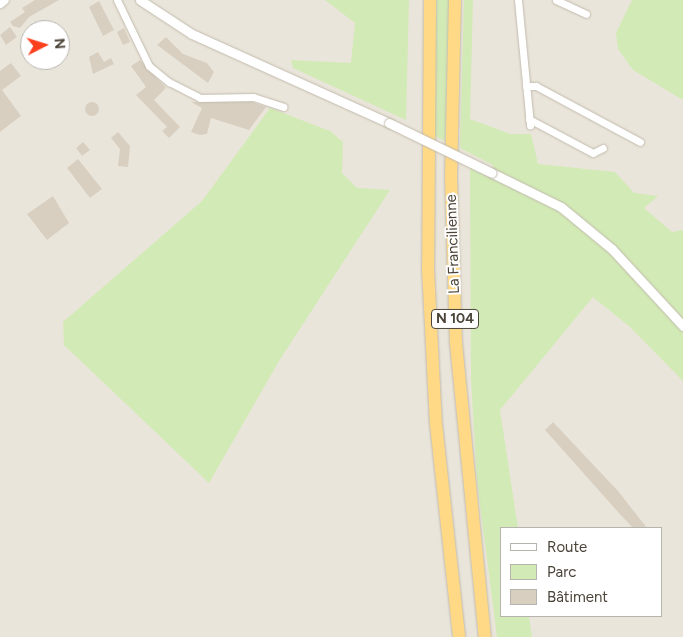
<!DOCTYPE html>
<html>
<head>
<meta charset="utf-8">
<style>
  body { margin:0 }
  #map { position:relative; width:683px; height:637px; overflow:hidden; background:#f6f3ec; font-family:Figtree,sans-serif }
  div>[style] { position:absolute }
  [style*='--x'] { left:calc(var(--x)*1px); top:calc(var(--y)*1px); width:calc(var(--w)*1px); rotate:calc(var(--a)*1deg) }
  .residential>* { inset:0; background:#eae5da }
  .green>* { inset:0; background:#d2eab5 }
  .building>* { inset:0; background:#d8cfc1 }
  .round { border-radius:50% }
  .roads { filter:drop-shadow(0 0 1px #c2bbae) drop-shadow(0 0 1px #c2bbae) }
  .minor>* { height:7px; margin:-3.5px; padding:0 3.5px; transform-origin:3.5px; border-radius:3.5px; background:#fff }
  .tertiary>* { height:9px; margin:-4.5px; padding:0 4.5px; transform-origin:4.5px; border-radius:4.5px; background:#fff }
  .trunk>* { height:12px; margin:-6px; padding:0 6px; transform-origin:6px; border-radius:6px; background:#ffd985 }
  .bridges { filter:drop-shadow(0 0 1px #c2bbae) drop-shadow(0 0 1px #c2bbae) }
  .tertiary-bridge>* { height:9px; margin:-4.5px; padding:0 4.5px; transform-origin:4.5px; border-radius:4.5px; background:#fff }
  span { translate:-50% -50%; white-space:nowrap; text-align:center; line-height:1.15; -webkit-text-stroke:4px #fff; paint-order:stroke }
  .shield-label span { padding:1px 4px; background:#fff; border:1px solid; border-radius:4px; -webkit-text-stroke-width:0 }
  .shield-label { font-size:14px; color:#4b4439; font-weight:700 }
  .street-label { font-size:15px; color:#4b4439 }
  .legend { position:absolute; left:500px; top:527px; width:162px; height:90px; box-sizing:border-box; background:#fff; border:1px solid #b7b4b0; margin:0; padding:6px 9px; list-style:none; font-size:15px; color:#4b4439 }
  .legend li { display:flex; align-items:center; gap:10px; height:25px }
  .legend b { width:25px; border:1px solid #b7b4b0 }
  .north { position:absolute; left:20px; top:20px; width:50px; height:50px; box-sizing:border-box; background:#fff; border:1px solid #b7b4b0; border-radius:50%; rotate:85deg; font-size:14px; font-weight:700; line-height:20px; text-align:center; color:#4b4439 }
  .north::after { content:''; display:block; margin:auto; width:18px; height:22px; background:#fc3f1d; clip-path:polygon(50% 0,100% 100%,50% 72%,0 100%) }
</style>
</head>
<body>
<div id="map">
  <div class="residential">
    <i style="clip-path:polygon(evenodd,0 0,683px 0,683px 637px,0 637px,0 0,30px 30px,60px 30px,60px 60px,30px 60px,30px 30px,0 0,502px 528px,662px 528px,662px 616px,502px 616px,502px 528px)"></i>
  </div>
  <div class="green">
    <i style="clip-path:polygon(325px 0,409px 0,406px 120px,293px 68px,291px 60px,351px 63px,355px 23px)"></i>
    <i style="clip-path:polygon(435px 0,450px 0,445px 141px,430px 134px)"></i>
    <i style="clip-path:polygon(464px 0,473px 0,470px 119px,510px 134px,531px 134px,538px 164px,615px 172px,634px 193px,658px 196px,644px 208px,672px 232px,683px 230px,683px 381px,630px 327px,593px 297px,500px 410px,518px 528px,502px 528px,502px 616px,529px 616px,532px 637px,497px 637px,477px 481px,471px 379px,470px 168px,492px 179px,493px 165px,460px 148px)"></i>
    <i style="clip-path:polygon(632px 0,683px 0,683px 100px,633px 70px,618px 49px,616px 33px)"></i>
    <i style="clip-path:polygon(270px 108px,330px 131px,343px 142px,342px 173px,357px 188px,390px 190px,279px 361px,209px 483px,64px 345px,63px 322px,202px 201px)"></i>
  </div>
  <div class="building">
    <i style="clip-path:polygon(35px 0,59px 0,29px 17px,20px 28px,13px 26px,10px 22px,25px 12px,22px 8px)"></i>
    <i style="clip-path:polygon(99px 1px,114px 30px,103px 36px,89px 7px)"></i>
    <i style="clip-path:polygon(10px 27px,17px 37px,6px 45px,0 35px)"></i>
    <i style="clip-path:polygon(124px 28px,130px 42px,123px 45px,117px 32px)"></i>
    <i style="clip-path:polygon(166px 37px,183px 54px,207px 63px,214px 72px,208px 83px,157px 45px)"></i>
    <i style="clip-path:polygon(98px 52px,104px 62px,111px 58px,114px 64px,93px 74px,89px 57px)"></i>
    <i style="clip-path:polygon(140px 60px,166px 88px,154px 100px,180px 127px,169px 138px,162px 131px,167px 127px,136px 95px,146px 87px,131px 66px)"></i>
    <i style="clip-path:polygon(11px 63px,21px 76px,2px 90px,21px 116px,0 132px,0 71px)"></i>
    <i class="round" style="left:85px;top:102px;width:14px;height:14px"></i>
    <i style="clip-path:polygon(191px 102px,252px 102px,266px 107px,249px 130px,211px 118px,207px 134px,200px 135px,191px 132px,202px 108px)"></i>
    <i style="clip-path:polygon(118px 132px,130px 146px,128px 167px,118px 166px,120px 149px,111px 138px)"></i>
    <i style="clip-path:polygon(83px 142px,90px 150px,82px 156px,76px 148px)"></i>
    <i style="clip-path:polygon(78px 159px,102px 189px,90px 198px,67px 168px)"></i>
    <i style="clip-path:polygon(53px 196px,69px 223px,47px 240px,27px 214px)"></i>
    <i style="clip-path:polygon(553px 422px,618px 491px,647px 528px,633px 528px,618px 512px,545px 430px)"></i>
  </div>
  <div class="roads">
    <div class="minor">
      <i style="--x:117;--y:0;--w:73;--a:64.1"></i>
      <i style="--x:149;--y:66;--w:26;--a:39"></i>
      <i style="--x:169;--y:82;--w:35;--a:27"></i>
      <i style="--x:200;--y:98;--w:53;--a:-1.1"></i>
      <i style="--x:253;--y:97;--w:32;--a:18"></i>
      <i style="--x:518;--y:0;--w:126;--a:84.5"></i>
      <i style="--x:556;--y:0;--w:33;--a:25"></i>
      <i style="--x:0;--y:4;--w:6;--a:-39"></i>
      <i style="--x:526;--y:86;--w:10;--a:0"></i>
      <i style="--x:536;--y:86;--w:118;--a:28.3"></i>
      <i style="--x:529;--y:119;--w:72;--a:28"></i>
      <i style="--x:593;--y:153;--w:11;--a:-27"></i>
    </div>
    <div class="tertiary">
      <i style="--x:140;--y:0;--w:62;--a:33.2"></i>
      <i style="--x:192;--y:34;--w:216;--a:24.3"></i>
      <i style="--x:492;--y:173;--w:77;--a:26.2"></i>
      <i style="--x:561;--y:207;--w:66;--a:39.5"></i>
      <i style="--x:612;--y:249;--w:105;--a:47.3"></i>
    </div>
    <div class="trunk">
      <i style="--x:430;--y:0;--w:268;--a:90.4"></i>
      <i style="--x:428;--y:268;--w:156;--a:87.1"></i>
      <i style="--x:436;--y:424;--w:214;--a:83.8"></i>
      <i style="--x:455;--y:0;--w:177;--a:91.3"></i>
      <i style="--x:451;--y:177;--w:166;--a:88.3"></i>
      <i style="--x:456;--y:343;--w:295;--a:84.4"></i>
    </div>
  </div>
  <div class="bridges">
    <div class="tertiary-bridge">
      <i style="--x:389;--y:123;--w:114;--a:25.9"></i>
    </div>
  </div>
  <div class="shield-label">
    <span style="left:455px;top:319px">N 104</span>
  </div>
  <div class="street-label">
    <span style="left:453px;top:244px;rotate:-92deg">La Francilienne</span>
  </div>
  <ul class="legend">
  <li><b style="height:6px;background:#fff"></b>Route</li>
  <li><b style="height:14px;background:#d2eab5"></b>Parc</li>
  <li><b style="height:14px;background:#d8cfc1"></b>Bâtiment</li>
  </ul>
  <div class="north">N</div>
</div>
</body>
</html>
